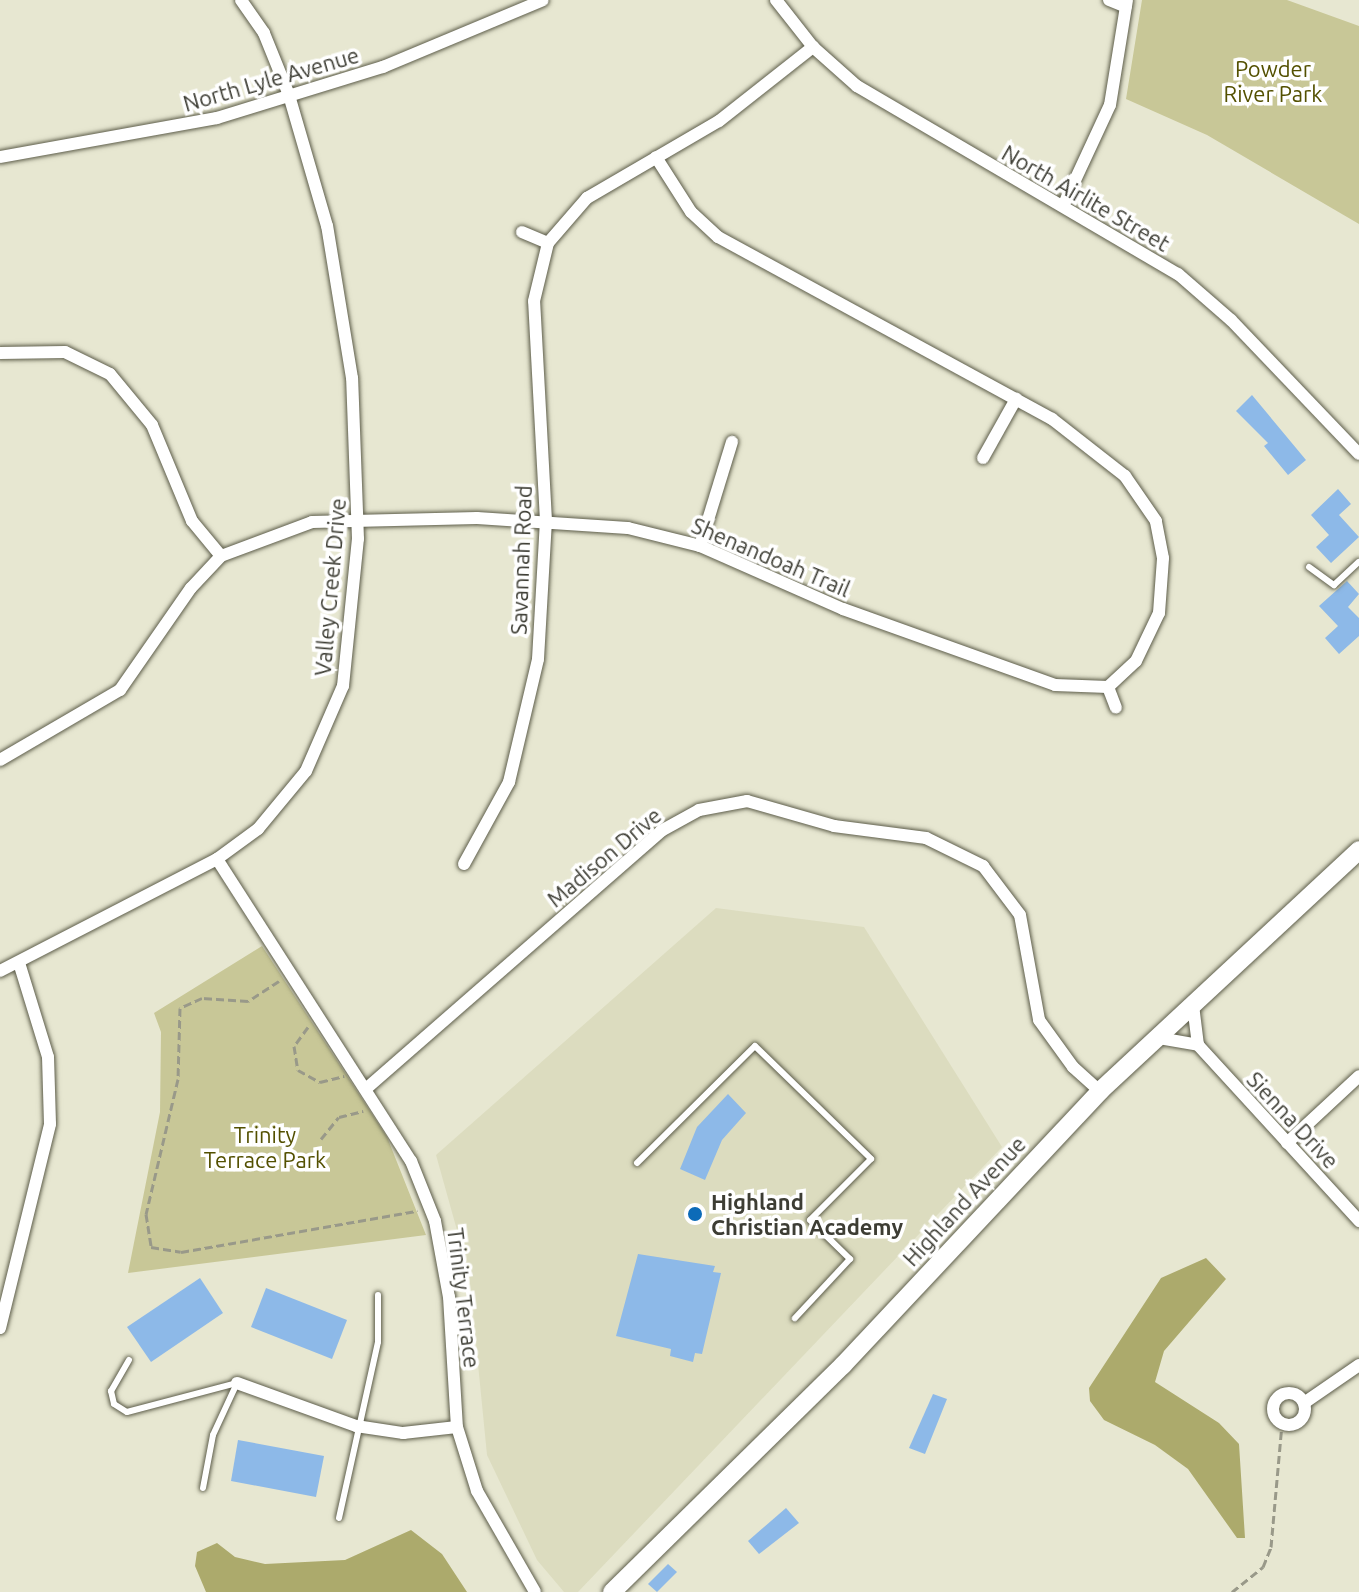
<!DOCTYPE html>
<html>
<head>
<meta charset="utf-8">
<style>
  body { margin:0 }
  #map { position:relative; width:1359px; height:1592px; overflow:hidden; background:#e7e7d1; font-family:Ubuntu,sans-serif }
  div>[style] { position:absolute }
  [style*='--x'] { left:calc(var(--x)*1px); top:calc(var(--y)*1px); width:calc(var(--w)*1px); rotate:calc(var(--a)*1deg) }
  .built>* { inset:0; background:#dcdcbf }
  .green>* { inset:0; background:#c8c797 }
  .water>* { inset:0; background:#acaa6c }
  .building>* { inset:0; background:#8db9e8 }
  .path>* { height:3px; margin-top:-1.5px; transform-origin:0; background:repeating-linear-gradient(90deg,#999989 0 8px,transparent 0 12px) }
  .roads { filter:drop-shadow(0 0 2px #5d5d4a) drop-shadow(0 0 2px #5d5d4a) }
  .service>* { height:6px; margin:-3px; padding:0 3px; transform-origin:3px; border-radius:3px; background:#fff }
  .minor>* { height:12px; margin:-6px; padding:0 6px; transform-origin:6px; border-radius:6px; background:#fff }
  .minor>.ring { margin:-6px; padding:0; box-sizing:content-box; background:none; border:12px solid #fff; border-radius:50% }
  .secondary>* { height:18px; margin:-9px; padding:0 9px; transform-origin:9px; border-radius:9px; background:#fff }
  .dots>* { width:22px; height:22px; translate:-50% -50%; box-sizing:border-box; border:4px solid #fff; border-radius:50% }
  span { translate:-50% -50%; white-space:nowrap; text-align:center; line-height:1.15; -webkit-text-stroke:7px #fff; paint-order:stroke }
  .park-label { font-size:22px; color:#535000 }
  .street-label { font-size:22px; color:#3d3d34 }
  .poi-label { font-size:22px; color:#3d3d34; font-weight:700 }
  .left { translate:0 -50%; text-align:left }
</style>
</head>
<body>
<div id="map">
  <div class="built">
    <i style="clip-path:polygon(716px 908px,864px 927px,1002px 1147px,578px 1592px,564px 1592px,537px 1560px,487px 1455px,469px 1273px,436px 1155px)"></i>
  </div>
  <div class="green">
    <i style="clip-path:polygon(1142px 0,1287px 0,1359px 26px,1359px 224px,1207px 135px,1126px 99px)"></i>
    <i style="clip-path:polygon(262px 946px,387px 1137px,426px 1235px,128px 1273px,160px 1112px,161px 1032px,154px 1013px)"></i>
  </div>
  <div class="water">
    <i style="clip-path:polygon(1206px 1258px,1226px 1279px,1164px 1351px,1155px 1382px,1219px 1423px,1239px 1444px,1245px 1538px,1237px 1538px,1188px 1469px,1155px 1445px,1104px 1420px,1090px 1401px,1089px 1388px,1161px 1278px)"></i>
    <i style="clip-path:polygon(411px 1530px,442px 1554px,467px 1592px,206px 1592px,195px 1566px,197px 1552px,217px 1543px,235px 1557px,265px 1564px,345px 1560px)"></i>
  </div>
  <div class="building">
    <i style="clip-path:polygon(1252px 395px,1306px 460px,1288px 475px,1264px 446px,1268px 443px,1236px 411px)"></i>
    <i style="clip-path:polygon(1338px 489px,1351px 504px,1339px 515px,1359px 537px,1331px 563px,1316px 547px,1329px 535px,1311px 515px)"></i>
    <i style="clip-path:polygon(1347px 581px,1359px 594px,1348px 607px,1359px 618px,1359px 636px,1339px 654px,1325px 638px,1338px 626px,1319px 606px)"></i>
    <i style="clip-path:polygon(728px 1094px,746px 1113px,722px 1140px,705px 1180px,680px 1169px,697px 1127px)"></i>
    <i style="clip-path:polygon(638px 1254px,715px 1266px,713px 1272px,721px 1273px,702px 1354px,695px 1353px,693px 1362px,670px 1356px,671px 1349px,616px 1336px)"></i>
    <i style="clip-path:polygon(200px 1278px,223px 1313px,151px 1362px,127px 1327px)"></i>
    <i style="clip-path:polygon(266px 1288px,347px 1320px,332px 1359px,251px 1327px)"></i>
    <i style="clip-path:polygon(933px 1394px,947px 1399px,925px 1454px,909px 1448px)"></i>
    <i style="clip-path:polygon(238px 1440px,324px 1456px,316px 1497px,231px 1481px)"></i>
    <i style="clip-path:polygon(786px 1508px,799px 1523px,759px 1554px,748px 1541px)"></i>
    <i style="clip-path:polygon(668px 1564px,677px 1572px,657px 1592px,648px 1584px)"></i>
  </div>
  <div class="path">
    <i style="--x:279;--y:981;--w:37;--a:147"></i>
    <i style="--x:248;--y:1001;--w:46;--a:-176.3"></i>
    <i style="--x:202;--y:998;--w:24;--a:156"></i>
    <i style="--x:180;--y:1008;--w:71;--a:91.6"></i>
    <i style="--x:178;--y:1079;--w:139;--a:103.3"></i>
    <i style="--x:146;--y:1214;--w:33;--a:81"></i>
    <i style="--x:151;--y:1247;--w:30;--a:9"></i>
    <i style="--x:181;--y:1252;--w:240;--a:-9.9"></i>
    <i style="--x:308;--y:1027;--w:24;--a:126"></i>
    <i style="--x:294;--y:1046;--w:24;--a:81"></i>
    <i style="--x:298;--y:1070;--w:25;--a:29"></i>
    <i style="--x:320;--y:1082;--w:25;--a:-14"></i>
    <i style="--x:321;--y:1139;--w:28;--a:-51"></i>
    <i style="--x:339;--y:1117;--w:25;--a:-14"></i>
    <i style="--x:1232;--y:1592;--w:40;--a:-39"></i>
    <i style="--x:1263;--y:1567;--w:22;--a:-68"></i>
    <i style="--x:1271;--y:1547;--w:123;--a:-84.9"></i>
  </div>
  <div class="roads">
    <div class="service">
      <i style="--x:1309;--y:567;--w:31;--a:36"></i>
      <i style="--x:1334;--y:585;--w:34;--a:-43"></i>
      <i style="--x:637;--y:1163;--w:166;--a:-44.8"></i>
      <i style="--x:755;--y:1046;--w:162;--a:44.2"></i>
      <i style="--x:871;--y:1159;--w:86;--a:135"></i>
      <i style="--x:810;--y:1220;--w:56;--a:44.3"></i>
      <i style="--x:850;--y:1259;--w:81;--a:133"></i>
      <i style="--x:129;--y:1360;--w:36;--a:120"></i>
      <i style="--x:111;--y:1391;--w:13;--a:77"></i>
      <i style="--x:114;--y:1404;--w:15;--a:32"></i>
      <i style="--x:127;--y:1412;--w:114;--a:-14.8"></i>
      <i style="--x:203;--y:1488;--w:54;--a:-79.3"></i>
      <i style="--x:213;--y:1435;--w:57;--a:-65.2"></i>
      <i style="--x:339;--y:1518;--w:180;--a:-77.5"></i>
      <i style="--x:378;--y:1342;--w:47;--a:-90"></i>
    </div>
    <div class="minor">
      <i style="--x:776;--y:0;--w:60;--a:51.8"></i>
      <i style="--x:813;--y:47;--w:59;--a:41.6"></i>
      <i style="--x:857;--y:86;--w:372;--a:30.4"></i>
      <i style="--x:1178;--y:274;--w:70;--a:41"></i>
      <i style="--x:1231;--y:320;--w:185;--a:46.3"></i>
      <i style="--x:1109;--y:0;--w:18;--a:22"></i>
      <i style="--x:0;--y:157;--w:220;--a:-10.2"></i>
      <i style="--x:217;--y:118;--w:174;--a:-17.1"></i>
      <i style="--x:383;--y:67;--w:173;--a:-22.7"></i>
      <i style="--x:1064;--y:204;--w:109;--a:-65.1"></i>
      <i style="--x:1110;--y:105;--w:106;--a:-80.8"></i>
      <i style="--x:522;--y:232;--w:28;--a:23"></i>
      <i style="--x:0;--y:353;--w:65;--a:-0.9"></i>
      <i style="--x:65;--y:352;--w:50;--a:26.1"></i>
      <i style="--x:110;--y:374;--w:66;--a:50.5"></i>
      <i style="--x:152;--y:425;--w:104;--a:67.4"></i>
      <i style="--x:192;--y:521;--w:45;--a:50.4"></i>
      <i style="--x:983;--y:458;--w:68;--a:-60.8"></i>
      <i style="--x:700;--y:546;--w:109;--a:-72.9"></i>
      <i style="--x:1108;--y:687;--w:22;--a:69"></i>
      <i style="--x:0;--y:760;--w:139;--a:-30.3"></i>
      <i style="--x:120;--y:690;--w:124;--a:-55.2"></i>
      <i style="--x:191;--y:588;--w:44;--a:-46.8"></i>
      <i style="--x:221;--y:556;--w:97;--a:-20.5"></i>
      <i style="--x:312;--y:522;--w:165;--a:-1.4"></i>
      <i style="--x:477;--y:518;--w:151;--a:3.8"></i>
      <i style="--x:628;--y:528;--w:74;--a:14"></i>
      <i style="--x:700;--y:546;--w:156;--a:23.8"></i>
      <i style="--x:843;--y:609;--w:225;--a:19.7"></i>
      <i style="--x:1055;--y:685;--w:53;--a:2.2"></i>
      <i style="--x:1108;--y:687;--w:38;--a:-43"></i>
      <i style="--x:1136;--y:661;--w:53;--a:-64.4"></i>
      <i style="--x:1159;--y:613;--w:55;--a:-85.8"></i>
      <i style="--x:1163;--y:558;--w:38;--a:-101"></i>
      <i style="--x:1156;--y:521;--w:55;--a:-124.6"></i>
      <i style="--x:1125;--y:476;--w:93;--a:-142"></i>
      <i style="--x:1052;--y:419;--w:380;--a:-151.4"></i>
      <i style="--x:718;--y:237;--w:37;--a:-137"></i>
      <i style="--x:691;--y:212;--w:65;--a:-122.5"></i>
      <i style="--x:217;--y:859;--w:359;--a:57.3"></i>
      <i style="--x:411;--y:1161;--w:65;--a:68.2"></i>
      <i style="--x:435;--y:1221;--w:77;--a:79.6"></i>
      <i style="--x:449;--y:1297;--w:130;--a:86.5"></i>
      <i style="--x:457;--y:1427;--w:67;--a:72.6"></i>
      <i style="--x:477;--y:1491;--w:116;--a:60.1"></i>
      <i style="--x:464;--y:864;--w:94;--a:-61.2"></i>
      <i style="--x:509;--y:782;--w:126;--a:-76.7"></i>
      <i style="--x:538;--y:659;--w:138;--a:-86.7"></i>
      <i style="--x:546;--y:521;--w:220;--a:-93.1"></i>
      <i style="--x:534;--y:301;--w:60;--a:-76.4"></i>
      <i style="--x:548;--y:243;--w:60;--a:-49.1"></i>
      <i style="--x:587;--y:198;--w:153;--a:-30.3"></i>
      <i style="--x:719;--y:121;--w:120;--a:-38.2"></i>
      <i style="--x:0;--y:971;--w:244;--a:-27.3"></i>
      <i style="--x:217;--y:859;--w:51;--a:-36.2"></i>
      <i style="--x:258;--y:829;--w:75;--a:-50.4"></i>
      <i style="--x:306;--y:771;--w:93;--a:-66.5"></i>
      <i style="--x:343;--y:686;--w:148;--a:-84.2"></i>
      <i style="--x:358;--y:539;--w:161;--a:-92.1"></i>
      <i style="--x:352;--y:378;--w:154;--a:-99.3"></i>
      <i style="--x:327;--y:226;--w:136;--a:-106.2"></i>
      <i style="--x:289;--y:95;--w:67;--a:-112"></i>
      <i style="--x:264;--y:33;--w:40;--a:-124.9"></i>
      <i style="--x:1193;--y:1005;--w:40;--a:82.9"></i>
      <i style="--x:1198;--y:1045;--w:239;--a:47.5"></i>
      <i style="--x:1159;--y:1038;--w:40;--a:10"></i>
      <i style="--x:368;--y:1087;--w:389;--a:-41.1"></i>
      <i style="--x:661;--y:831;--w:43;--a:-28.9"></i>
      <i style="--x:699;--y:810;--w:49;--a:-10.6"></i>
      <i style="--x:747;--y:801;--w:91;--a:16"></i>
      <i style="--x:834;--y:826;--w:93;--a:7.4"></i>
      <i style="--x:926;--y:838;--w:64;--a:26.2"></i>
      <i style="--x:983;--y:866;--w:61;--a:52.9"></i>
      <i style="--x:1020;--y:915;--w:107;--a:79.7"></i>
      <i style="--x:1039;--y:1020;--w:58;--a:54.1"></i>
      <i style="--x:1073;--y:1067;--w:36;--a:42"></i>
      <i style="--x:1287;--y:1143;--w:98;--a:-42.9"></i>
      <i style="--x:0;--y:1328;--w:210;--a:-76.2"></i>
      <i style="--x:50;--y:1124;--w:67;--a:-91.7"></i>
      <i style="--x:48;--y:1057;--w:98;--a:-107.1"></i>
      <i style="--x:237;--y:1383;--w:127;--a:19.9"></i>
      <i style="--x:356;--y:1426;--w:48;--a:8.5"></i>
      <i style="--x:403;--y:1433;--w:54;--a:-6.3"></i>
      <i class="ring" style="left:1273px;top:1393px;width:20px;height:20px"></i>
      <i style="--x:1304;--y:1403;--w:67;--a:-34.6"></i>
    </div>
    <div class="secondary">
      <i style="--x:612;--y:1592;--w:324;--a:-44.5"></i>
      <i style="--x:843;--y:1365;--w:376;--a:-46.8"></i>
      <i style="--x:1100;--y:1091;--w:354;--a:-42.9"></i>
    </div>
  </div>
  <div class="dots">
    <i style="left:695px;top:1214px;background:#0c6bb8"></i>
  </div>
  <div class="park-label">
    <span style="left:1273px;top:81px">Powder<br>River Park</span>
    <span style="left:265px;top:1147px">Trinity<br>Terrace Park</span>
  </div>
  <div class="street-label">
    <span style="left:271px;top:79px;rotate:-16deg">North Lyle Avenue</span>
    <span style="left:1086px;top:198px;rotate:30deg">North Airlite Street</span>
    <span style="left:771px;top:557px;rotate:23deg">Shenandoah Trail</span>
    <span style="left:521px;top:560px;rotate:-88deg">Savannah Road</span>
    <span style="left:330px;top:587px;rotate:-85deg">Valley Creek Drive</span>
    <span style="left:604px;top:857px;rotate:-40deg">Madison Drive</span>
    <span style="left:1293px;top:1120px;rotate:47deg">Sienna Drive</span>
    <span style="left:964px;top:1201px;rotate:-47deg">Highland Avenue</span>
    <span style="left:464px;top:1298px;rotate:83deg">Trinity Terrace</span>
  </div>
  <div class="poi-label">
    <span class="left" style="left:711px;top:1214px">Highland<br>Christian Academy</span>
  </div>
</div>
</body>
</html>
